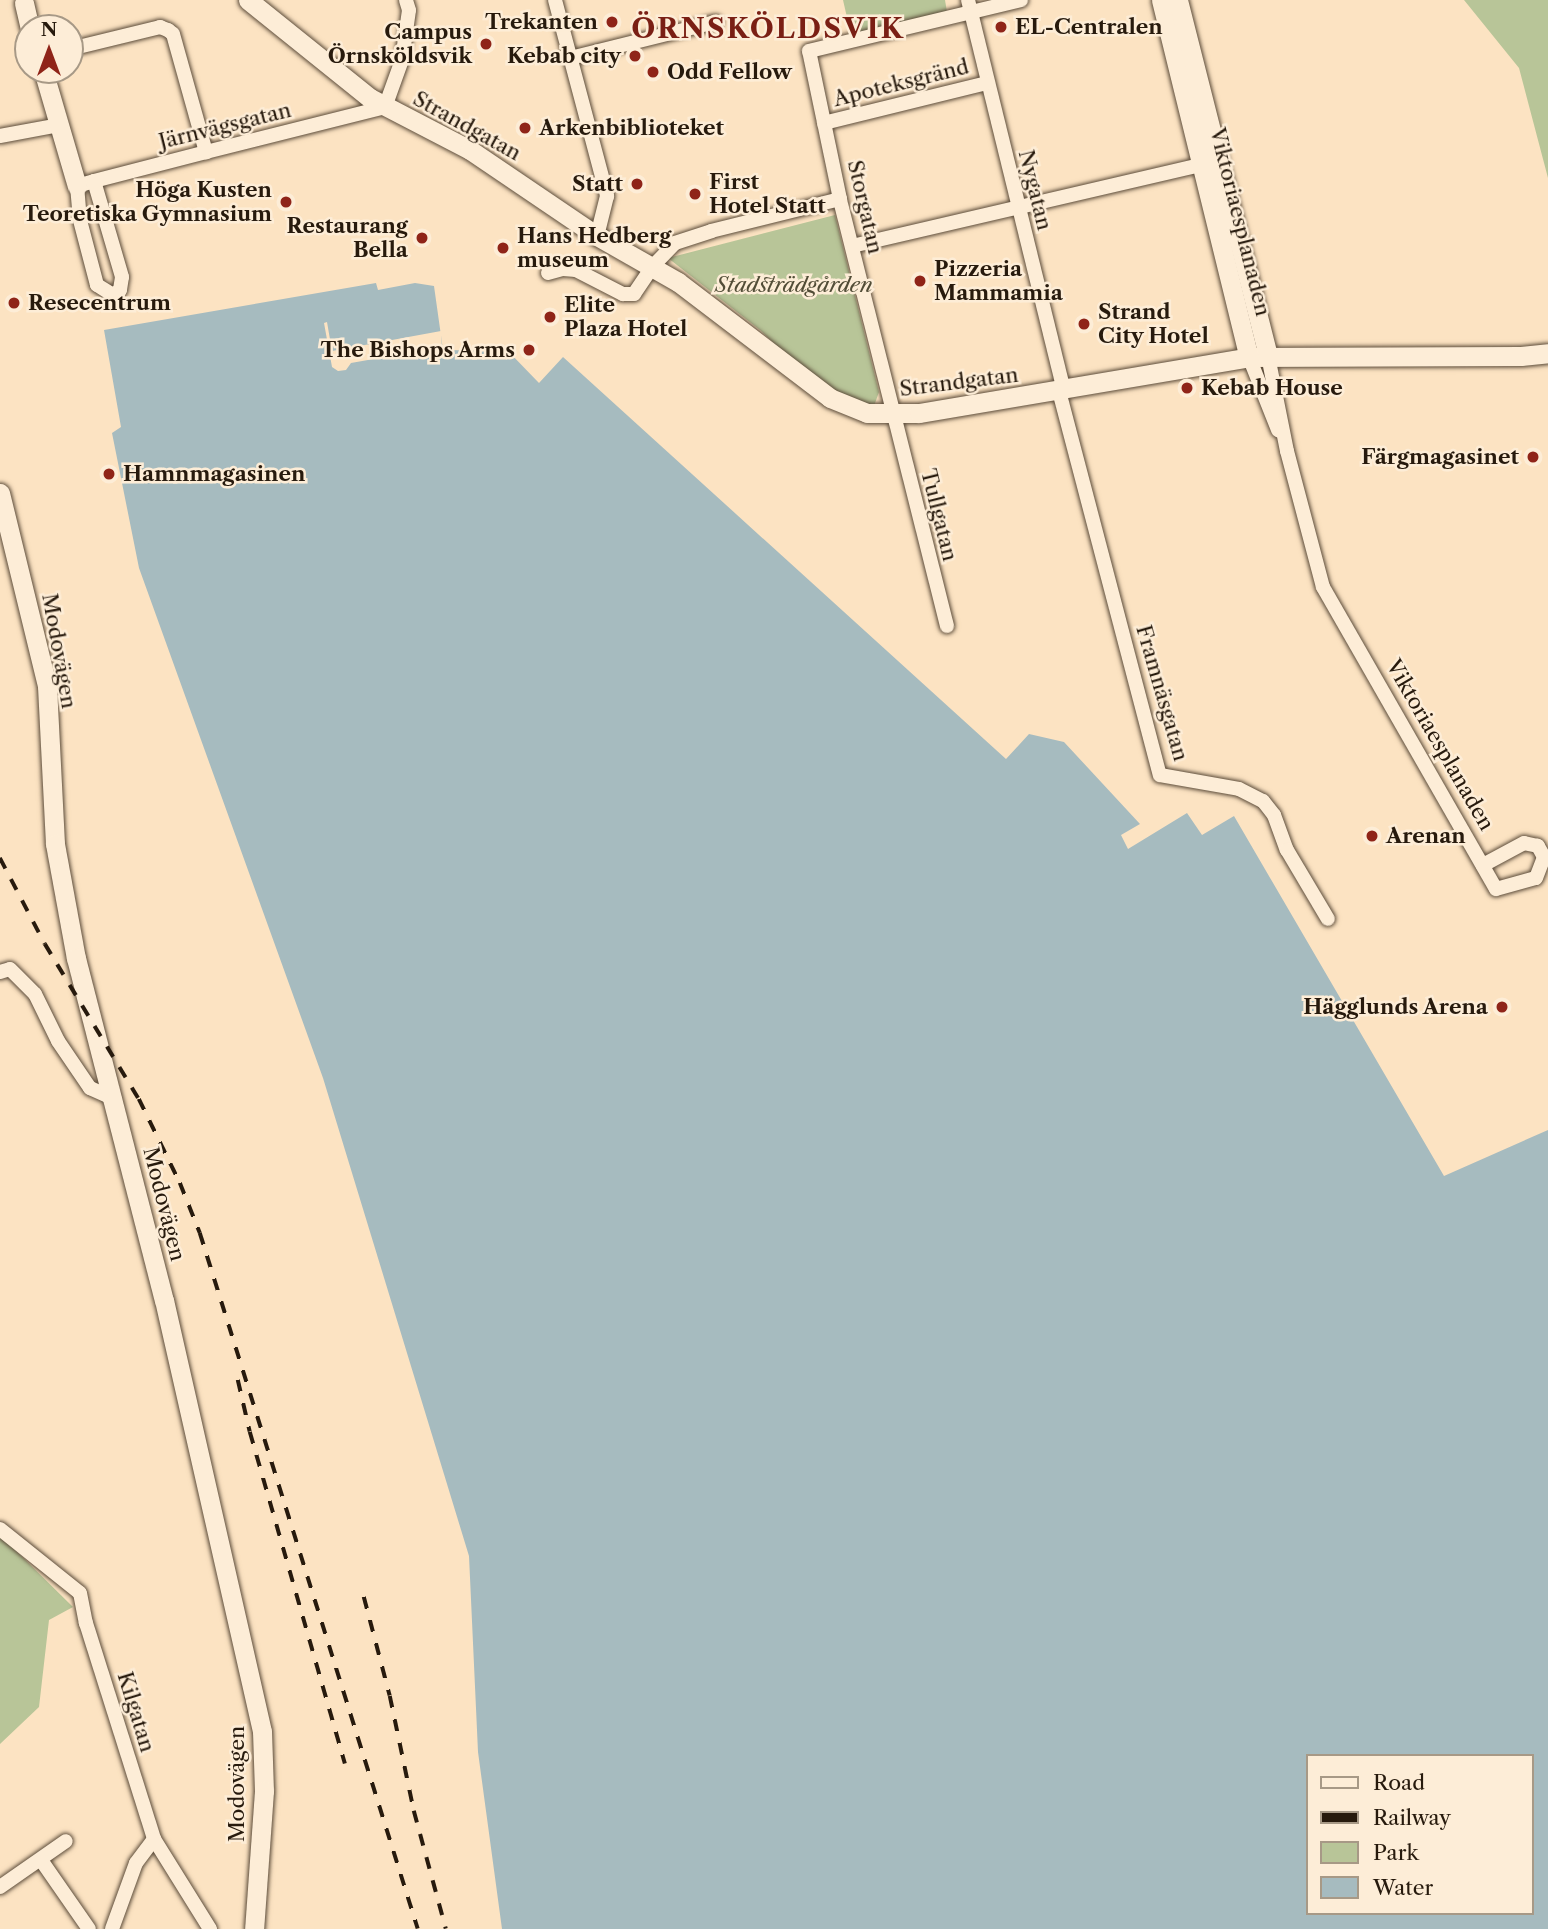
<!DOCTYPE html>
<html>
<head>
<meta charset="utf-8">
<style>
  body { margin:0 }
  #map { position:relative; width:1548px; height:1929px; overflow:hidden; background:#fce3c2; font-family:"Libre Caslon Text",serif }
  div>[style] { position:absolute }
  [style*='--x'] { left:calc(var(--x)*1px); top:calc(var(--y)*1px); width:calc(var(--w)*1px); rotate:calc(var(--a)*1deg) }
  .green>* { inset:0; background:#b8c598 }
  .water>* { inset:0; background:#a6bbbf }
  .pier>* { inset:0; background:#fce3c2 }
  .roads { filter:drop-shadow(0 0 2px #5c4c3a) drop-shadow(0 0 2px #5c4c3a) }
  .street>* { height:14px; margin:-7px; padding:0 7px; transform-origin:7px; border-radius:7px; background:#fdedd7 }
  .secondary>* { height:19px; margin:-9.5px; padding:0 9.5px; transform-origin:9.5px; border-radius:9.5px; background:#fdedd7 }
  .rail>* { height:3.5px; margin-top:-1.75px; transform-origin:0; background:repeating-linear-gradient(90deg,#271a0d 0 12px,transparent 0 24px) }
  .dots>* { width:19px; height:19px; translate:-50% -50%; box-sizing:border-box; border:4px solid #fdedd7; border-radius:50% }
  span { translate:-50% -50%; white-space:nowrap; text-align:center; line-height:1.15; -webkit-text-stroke:5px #fdedd7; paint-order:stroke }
  .poi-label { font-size:21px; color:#271a0d; font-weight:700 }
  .right { translate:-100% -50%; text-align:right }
  .left { translate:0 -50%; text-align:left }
  .street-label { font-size:21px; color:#271a0d }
  .park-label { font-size:21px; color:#524d37; font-style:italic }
  .district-label { font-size:28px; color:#7a1f14; font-weight:700; letter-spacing:2px }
  .legend { position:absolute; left:1306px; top:1754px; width:228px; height:161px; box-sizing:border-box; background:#fdedd7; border:2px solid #a79986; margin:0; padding:9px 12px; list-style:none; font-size:21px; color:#271a0d }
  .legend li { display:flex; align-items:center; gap:14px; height:35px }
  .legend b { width:35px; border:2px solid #a79986 }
  .north { position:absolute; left:14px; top:14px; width:70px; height:70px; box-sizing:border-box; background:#fdedd7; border:2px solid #a79986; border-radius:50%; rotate:0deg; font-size:19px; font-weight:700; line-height:28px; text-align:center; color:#271a0d }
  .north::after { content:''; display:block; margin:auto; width:24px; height:32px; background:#8f2418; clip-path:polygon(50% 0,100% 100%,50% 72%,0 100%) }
</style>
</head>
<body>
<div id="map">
  <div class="green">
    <i style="clip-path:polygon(843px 0,945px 0,947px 12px,851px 35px)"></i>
    <i style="clip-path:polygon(1464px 0,1548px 0,1548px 178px,1519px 68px)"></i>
    <i style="clip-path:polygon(835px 215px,879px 392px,874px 406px,850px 403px,812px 379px,760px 330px,668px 258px)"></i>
    <i style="clip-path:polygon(0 1535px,73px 1607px,49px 1620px,39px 1707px,0 1744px)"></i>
  </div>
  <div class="water">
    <i style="clip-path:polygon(evenodd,376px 283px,378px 290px,415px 283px,434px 286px,443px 350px,508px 351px,539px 383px,563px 357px,1006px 759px,1029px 734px,1064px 742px,1140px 824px,1121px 835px,1128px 849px,1187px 813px,1202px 835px,1234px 816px,1444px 1176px,1548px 1130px,1548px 1929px,502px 1929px,478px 1752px,469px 1556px,323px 1078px,139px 568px,112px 433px,121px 427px,104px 330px,376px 283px,1308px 1756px,1532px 1756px,1532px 1913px,1308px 1913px,1308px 1756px)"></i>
  </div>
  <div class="pier">
    <i style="clip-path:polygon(327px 322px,332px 351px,441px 331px,442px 350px,430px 349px,351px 363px,346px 370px,338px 371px,332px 367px,324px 323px)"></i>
  </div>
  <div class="roads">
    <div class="street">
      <i style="--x:555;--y:0;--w:203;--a:75.1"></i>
      <i style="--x:607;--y:196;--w:41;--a:104"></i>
      <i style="--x:968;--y:0;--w:402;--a:76.2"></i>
      <i style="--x:70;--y:49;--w:93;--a:-13.7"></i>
      <i style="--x:160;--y:27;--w:9;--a:21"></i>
      <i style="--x:168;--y:30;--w:6;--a:39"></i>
      <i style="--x:173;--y:34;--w:123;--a:74.4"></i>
      <i style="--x:570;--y:58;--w:150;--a:-13.9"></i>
      <i style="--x:824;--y:123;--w:168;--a:-13.8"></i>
      <i style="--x:0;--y:136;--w:61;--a:-10.4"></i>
      <i style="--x:94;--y:181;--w:100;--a:73.7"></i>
      <i style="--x:122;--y:277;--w:13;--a:99"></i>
      <i style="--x:120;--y:290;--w:9;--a:144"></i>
      <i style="--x:113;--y:295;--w:19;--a:-148"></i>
      <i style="--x:97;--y:285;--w:67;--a:-104.7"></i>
      <i style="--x:80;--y:220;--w:34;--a:-95"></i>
      <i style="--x:77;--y:186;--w:18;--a:-16"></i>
      <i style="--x:94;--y:181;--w:116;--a:-14.5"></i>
      <i style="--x:206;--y:152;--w:185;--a:-14.1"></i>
      <i style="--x:385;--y:107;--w:50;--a:-70.1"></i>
      <i style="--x:402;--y:60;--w:50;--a:-82"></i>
      <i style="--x:409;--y:10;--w:10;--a:-107"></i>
      <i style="--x:852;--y:246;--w:367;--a:-13.1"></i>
      <i style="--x:548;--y:273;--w:16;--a:-15"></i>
      <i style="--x:563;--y:269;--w:13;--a:4"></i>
      <i style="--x:576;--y:270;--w:53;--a:27.1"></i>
      <i style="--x:623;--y:294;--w:11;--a:0"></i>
      <i style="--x:634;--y:294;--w:32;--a:-56"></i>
      <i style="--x:652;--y:267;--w:33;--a:-46"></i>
      <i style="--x:675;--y:243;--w:38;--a:-18"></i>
      <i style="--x:711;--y:231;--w:133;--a:-13.9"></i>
      <i style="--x:1268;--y:356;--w:97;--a:78.7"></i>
      <i style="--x:1287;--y:451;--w:141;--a:75.2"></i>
      <i style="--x:1323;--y:587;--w:348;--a:60.2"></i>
      <i style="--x:1496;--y:889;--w:41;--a:-15.4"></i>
      <i style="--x:1536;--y:878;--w:22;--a:-69"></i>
      <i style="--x:1544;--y:857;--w:13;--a:-119"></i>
      <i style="--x:1538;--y:846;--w:14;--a:-168"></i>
      <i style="--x:1524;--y:843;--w:47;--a:151.8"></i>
      <i style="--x:1249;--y:357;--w:79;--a:68.3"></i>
      <i style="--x:1059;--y:391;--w:397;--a:75.3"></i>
      <i style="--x:1160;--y:775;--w:80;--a:10"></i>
      <i style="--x:1239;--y:789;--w:27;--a:27"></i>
      <i style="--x:1263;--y:801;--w:18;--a:52"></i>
      <i style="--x:1274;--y:815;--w:37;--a:70"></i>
      <i style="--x:1287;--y:850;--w:80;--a:59.3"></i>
      <i style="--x:947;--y:626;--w:440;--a:-104.1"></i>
      <i style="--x:840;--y:199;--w:151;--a:-101.8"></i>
      <i style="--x:809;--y:51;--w:218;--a:-13.5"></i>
      <i style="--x:0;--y:972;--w:10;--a:-17"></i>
      <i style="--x:10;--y:969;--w:35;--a:45"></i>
      <i style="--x:35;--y:994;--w:52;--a:63.9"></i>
      <i style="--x:58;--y:1041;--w:57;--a:55.8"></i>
      <i style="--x:90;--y:1088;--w:27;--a:24"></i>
      <i style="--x:0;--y:1529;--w:102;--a:38.7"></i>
      <i style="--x:80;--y:1593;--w:31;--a:79"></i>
      <i style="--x:86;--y:1623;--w:226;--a:72.5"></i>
      <i style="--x:154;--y:1839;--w:106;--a:58.1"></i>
      <i style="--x:41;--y:1860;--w:84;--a:55.2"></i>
      <i style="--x:0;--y:1887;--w:80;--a:-34.9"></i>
      <i style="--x:112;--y:1929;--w:70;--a:-70"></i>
      <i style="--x:136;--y:1863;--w:30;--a:-53"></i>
    </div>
    <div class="secondary">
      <i style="--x:248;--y:0;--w:156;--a:38.8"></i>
      <i style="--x:370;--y:98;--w:113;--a:27.5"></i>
      <i style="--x:470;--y:150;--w:153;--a:34.1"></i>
      <i style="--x:597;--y:236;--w:93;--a:29.6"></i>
      <i style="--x:678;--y:282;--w:191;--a:37.3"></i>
      <i style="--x:830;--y:398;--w:40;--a:22"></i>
      <i style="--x:867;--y:413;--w:52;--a:0"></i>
      <i style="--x:919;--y:413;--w:335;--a:-9.6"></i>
      <i style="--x:1249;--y:357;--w:272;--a:-0.2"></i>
      <i style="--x:1521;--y:356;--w:27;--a:-6"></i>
      <i style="--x:1161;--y:0;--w:368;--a:76.2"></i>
      <i style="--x:1178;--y:0;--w:367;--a:75.8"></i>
      <i style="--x:24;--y:3;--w:26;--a:77"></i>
      <i style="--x:43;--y:70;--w:121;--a:73.7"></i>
      <i style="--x:0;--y:493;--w:199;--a:76.3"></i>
      <i style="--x:47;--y:686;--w:158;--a:87.1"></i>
      <i style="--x:55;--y:844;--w:116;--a:79.6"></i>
      <i style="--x:76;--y:958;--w:353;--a:75.6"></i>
      <i style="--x:164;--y:1300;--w:442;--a:77.2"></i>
      <i style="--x:262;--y:1731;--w:60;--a:88.1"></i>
      <i style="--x:264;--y:1791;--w:138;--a:94.1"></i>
    </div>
  </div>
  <div class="rail">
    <i style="--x:0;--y:858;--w:97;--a:62.4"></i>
    <i style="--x:45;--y:944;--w:181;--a:58.8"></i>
    <i style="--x:139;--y:1099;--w:93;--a:64"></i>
    <i style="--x:180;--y:1183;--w:54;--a:68.2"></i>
    <i style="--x:200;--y:1233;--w:729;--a:72.61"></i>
    <i style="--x:238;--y:1380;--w:53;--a:77"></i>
    <i style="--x:250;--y:1432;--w:345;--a:74"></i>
    <i style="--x:364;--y:1597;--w:102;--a:75.3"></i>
    <i style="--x:390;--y:1696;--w:117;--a:78.2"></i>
    <i style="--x:414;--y:1811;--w:122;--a:74.8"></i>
  </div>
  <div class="dots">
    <i style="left:612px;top:22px;background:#8f2418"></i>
    <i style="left:1001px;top:27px;background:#8f2418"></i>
    <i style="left:486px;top:44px;background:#8f2418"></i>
    <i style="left:635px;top:56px;background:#8f2418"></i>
    <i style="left:653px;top:72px;background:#8f2418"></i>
    <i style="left:525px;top:128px;background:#8f2418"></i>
    <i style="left:637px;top:184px;background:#8f2418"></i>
    <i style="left:695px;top:194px;background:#8f2418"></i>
    <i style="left:286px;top:202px;background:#8f2418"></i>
    <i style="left:422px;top:238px;background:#8f2418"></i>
    <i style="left:503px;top:248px;background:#8f2418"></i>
    <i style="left:920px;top:281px;background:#8f2418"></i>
    <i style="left:14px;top:303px;background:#8f2418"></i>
    <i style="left:550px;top:317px;background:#8f2418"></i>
    <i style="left:1084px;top:324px;background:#8f2418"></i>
    <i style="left:529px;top:350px;background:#8f2418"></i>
    <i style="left:1187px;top:388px;background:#8f2418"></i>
    <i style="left:1533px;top:457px;background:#8f2418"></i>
    <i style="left:109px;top:474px;background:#8f2418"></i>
    <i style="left:1372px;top:836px;background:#8f2418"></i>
    <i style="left:1502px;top:1007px;background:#8f2418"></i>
  </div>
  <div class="poi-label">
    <span class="right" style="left:598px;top:22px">Trekanten</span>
    <span class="left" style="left:1015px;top:27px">EL-Centralen</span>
    <span class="right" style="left:472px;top:44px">Campus<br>Örnsköldsvik</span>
    <span class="right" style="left:621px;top:56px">Kebab city</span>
    <span class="left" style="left:667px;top:72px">Odd Fellow</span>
    <span class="left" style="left:539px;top:128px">Arkenbiblioteket</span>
    <span class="left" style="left:709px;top:194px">First<br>Hotel Statt</span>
    <span class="right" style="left:623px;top:184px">Statt</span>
    <span class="right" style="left:272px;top:202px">Höga Kusten<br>Teoretiska Gymnasium</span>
    <span class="right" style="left:408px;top:238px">Restaurang<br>Bella</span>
    <span class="left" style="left:517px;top:248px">Hans Hedberg<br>museum</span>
    <span class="left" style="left:934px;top:281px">Pizzeria<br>Mammamia</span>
    <span class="left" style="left:28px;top:303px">Resecentrum</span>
    <span class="left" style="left:564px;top:317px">Elite<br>Plaza Hotel</span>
    <span class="left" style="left:1098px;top:324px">Strand<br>City Hotel</span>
    <span class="right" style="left:515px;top:350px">The Bishops Arms</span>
    <span class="left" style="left:1201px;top:388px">Kebab House</span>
    <span class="right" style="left:1519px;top:457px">Färgmagasinet</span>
    <span class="left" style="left:123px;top:474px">Hamnmagasinen</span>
    <span class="left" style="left:1386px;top:836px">Arenan</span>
    <span class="right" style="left:1488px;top:1007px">Hägglunds Arena</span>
  </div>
  <div class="street-label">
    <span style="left:901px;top:83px;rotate:-14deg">Apoteksgränd</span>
    <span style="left:225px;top:126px;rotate:-14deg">Järnvägsgatan</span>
    <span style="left:467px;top:126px;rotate:29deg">Strandgatan</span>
    <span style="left:1035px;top:190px;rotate:76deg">Nygatan</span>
    <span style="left:865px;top:207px;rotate:77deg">Storgatan</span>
    <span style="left:1240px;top:222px;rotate:76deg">Viktoriaesplanaden</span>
    <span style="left:959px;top:382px;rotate:-7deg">Strandgatan</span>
    <span style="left:939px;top:515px;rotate:76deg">Tullgatan</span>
    <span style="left:59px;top:651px;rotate:80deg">Modovägen</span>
    <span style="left:1162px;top:693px;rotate:74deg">Framnäsgatan</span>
    <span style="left:1440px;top:745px;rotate:60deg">Viktoriaesplanaden</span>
    <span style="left:164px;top:1204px;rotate:76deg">Modovägen</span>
    <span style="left:136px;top:1712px;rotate:73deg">Kilgatan</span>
    <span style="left:237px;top:1784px;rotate:-90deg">Modovägen</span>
  </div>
  <div class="park-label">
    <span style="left:794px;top:285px">Stadsträdgården</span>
  </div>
  <div class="district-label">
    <span style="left:768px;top:28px">ÖRNSKÖLDSVIK</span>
  </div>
  <ul class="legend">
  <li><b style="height:9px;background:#fdedd7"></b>Road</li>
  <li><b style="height:9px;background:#271a0d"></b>Railway</li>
  <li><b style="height:19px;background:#b8c598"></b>Park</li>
  <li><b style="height:19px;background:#a6bbbf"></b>Water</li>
  </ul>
  <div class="north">N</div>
</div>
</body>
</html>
